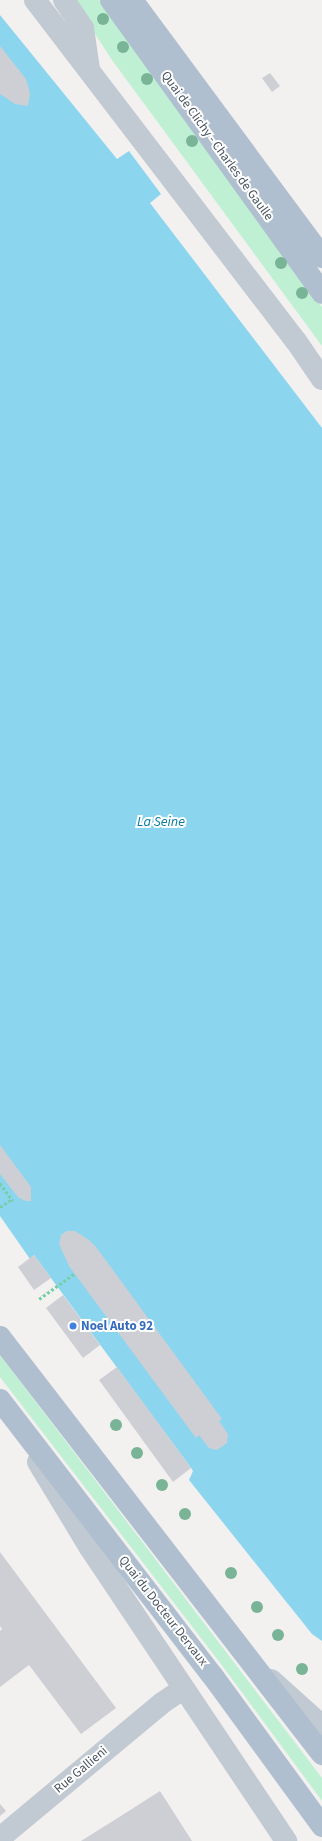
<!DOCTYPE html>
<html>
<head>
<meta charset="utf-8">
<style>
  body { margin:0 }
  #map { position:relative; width:322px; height:1841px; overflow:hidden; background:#f3f0f0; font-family:"Source Sans 3",sans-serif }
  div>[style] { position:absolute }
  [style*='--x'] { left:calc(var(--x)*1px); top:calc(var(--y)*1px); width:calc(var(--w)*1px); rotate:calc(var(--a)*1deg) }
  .green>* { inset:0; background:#bff0d3 }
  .water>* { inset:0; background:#8bd6ee }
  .building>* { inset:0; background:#cdcfd5 }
  .path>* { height:2.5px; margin-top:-1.25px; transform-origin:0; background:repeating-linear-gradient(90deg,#76cfa6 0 3px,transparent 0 5px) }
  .minor>* { height:22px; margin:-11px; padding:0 11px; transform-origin:11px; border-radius:11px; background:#c1cad2 }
  .major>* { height:22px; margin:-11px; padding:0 11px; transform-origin:11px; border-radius:11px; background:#b0bfcf }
  .trees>* { width:12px; height:12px; margin:-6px; border-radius:50%; background:#79b497 }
  .dots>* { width:11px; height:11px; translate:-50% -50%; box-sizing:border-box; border:2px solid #fff; border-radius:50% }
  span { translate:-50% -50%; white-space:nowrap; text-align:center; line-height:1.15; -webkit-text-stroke:4px #fff; paint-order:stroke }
  .street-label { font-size:13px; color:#48535e }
  .shop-label { font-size:13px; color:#366cbe; font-weight:700 }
  .left { translate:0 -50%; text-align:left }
  .water-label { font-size:14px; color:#0b7b9f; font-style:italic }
</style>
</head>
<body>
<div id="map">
  <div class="green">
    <i style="clip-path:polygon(73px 0,99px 0,322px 307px,322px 346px,112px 60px)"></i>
    <i style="clip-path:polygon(0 1355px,322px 1778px,322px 1801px,221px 1664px,0 1377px)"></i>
  </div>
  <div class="water">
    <i style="clip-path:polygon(0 15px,117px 159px,129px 151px,161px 194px,150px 203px,322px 428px,322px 1641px,312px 1634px,189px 1480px,193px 1471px,191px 1468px,34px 1255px,30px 1259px,0 1216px)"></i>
  </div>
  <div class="building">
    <i style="clip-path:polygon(0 46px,26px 79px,30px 93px,28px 106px,15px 104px,0 94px)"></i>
    <i style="clip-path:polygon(270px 73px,280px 86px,272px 92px,262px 78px)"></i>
    <i style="clip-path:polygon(0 1145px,31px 1187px,31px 1201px,25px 1201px,18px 1197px,0 1174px)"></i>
    <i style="clip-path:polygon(67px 1231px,75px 1231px,89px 1240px,96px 1247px,222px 1419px,219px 1421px,228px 1434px,227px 1443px,217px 1450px,209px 1448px,199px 1435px,196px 1438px,69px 1266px,59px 1244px,61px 1235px)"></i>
    <i style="clip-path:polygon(34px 1255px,51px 1278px,34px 1290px,18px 1267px)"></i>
    <i style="clip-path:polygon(63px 1295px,100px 1345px,83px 1358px,46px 1308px)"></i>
    <i style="clip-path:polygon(117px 1367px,191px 1468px,173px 1482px,99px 1380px)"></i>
    <i style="clip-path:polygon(0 1552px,116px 1708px,81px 1734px,29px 1665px,0 1687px,0 1631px,2px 1629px,0 1626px)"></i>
    <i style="clip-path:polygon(160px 1791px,192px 1841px,81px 1841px,124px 1814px)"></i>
    <i style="clip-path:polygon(0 1804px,6px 1811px,0 1816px)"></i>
  </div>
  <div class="path">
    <i style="--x:0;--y:1183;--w:22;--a:54"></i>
    <i style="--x:0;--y:1207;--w:14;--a:-34"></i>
    <i style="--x:39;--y:1299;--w:44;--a:-35.8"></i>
  </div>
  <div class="minor">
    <i style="--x:35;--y:0;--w:429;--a:52.6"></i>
    <i style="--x:296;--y:341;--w:46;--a:55.6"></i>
    <i style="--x:64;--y:0;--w:34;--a:56"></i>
    <i style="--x:83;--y:28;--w:41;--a:81.7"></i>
    <i style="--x:38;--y:1462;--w:100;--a:58.8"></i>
    <i style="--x:90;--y:1548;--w:353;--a:56.2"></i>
    <i style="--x:271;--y:1680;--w:69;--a:42"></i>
    <i style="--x:0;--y:1838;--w:211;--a:-39.8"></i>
    <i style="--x:162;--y:1703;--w:25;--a:-34"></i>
  </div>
  <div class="major">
    <i style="--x:111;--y:0;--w:361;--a:54.2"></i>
    <i style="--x:132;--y:0;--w:320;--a:53.5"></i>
    <i style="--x:0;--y:1337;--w:527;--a:52.33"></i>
    <i style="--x:0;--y:1400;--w:347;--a:52.4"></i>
    <i style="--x:212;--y:1675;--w:187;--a:53.9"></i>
  </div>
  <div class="trees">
    <i style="left:103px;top:19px"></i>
    <i style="left:123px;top:47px"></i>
    <i style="left:147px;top:79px"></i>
    <i style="left:192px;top:141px"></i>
    <i style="left:281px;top:263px"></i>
    <i style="left:302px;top:293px"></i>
    <i style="left:116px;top:1425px"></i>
    <i style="left:137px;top:1453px"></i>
    <i style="left:162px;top:1485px"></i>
    <i style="left:185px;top:1514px"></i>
    <i style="left:231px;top:1573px"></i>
    <i style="left:257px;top:1607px"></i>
    <i style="left:278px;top:1635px"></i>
    <i style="left:302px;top:1669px"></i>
  </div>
  <div class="dots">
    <i style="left:73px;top:1326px;background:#3f7fe0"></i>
  </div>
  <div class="street-label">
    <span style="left:217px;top:146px;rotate:54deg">Quai de Clichy - Charles de Gaulle</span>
    <span style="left:163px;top:1611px;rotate:52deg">Quai du Docteur Dervaux</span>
    <span style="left:81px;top:1770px;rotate:-40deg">Rue Gallieni</span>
  </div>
  <div class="shop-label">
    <span class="left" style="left:81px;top:1326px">Noel Auto 92</span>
  </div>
  <div class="water-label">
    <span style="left:161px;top:822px">La Seine</span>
  </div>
</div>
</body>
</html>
